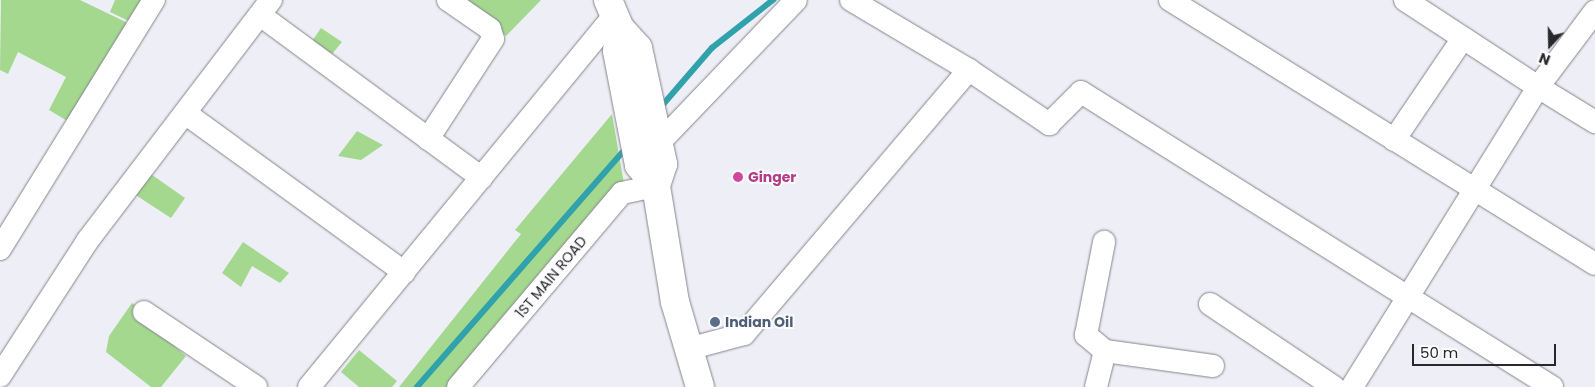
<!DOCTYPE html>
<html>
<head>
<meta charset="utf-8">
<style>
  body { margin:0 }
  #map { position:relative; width:1595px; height:387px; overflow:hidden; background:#eeeef6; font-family:Poppins,sans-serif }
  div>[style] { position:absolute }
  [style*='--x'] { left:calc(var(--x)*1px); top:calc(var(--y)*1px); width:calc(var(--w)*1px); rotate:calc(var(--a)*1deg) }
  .green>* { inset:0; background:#a4d88f }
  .stream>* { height:5.5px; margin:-2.75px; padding:0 2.75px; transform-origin:2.75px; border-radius:2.75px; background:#30a2ac }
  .roads { filter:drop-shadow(0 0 1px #85848b) drop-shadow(0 0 1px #85848b) }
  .minor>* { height:22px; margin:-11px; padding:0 11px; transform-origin:11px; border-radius:11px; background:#fff }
  .tertiary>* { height:28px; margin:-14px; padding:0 14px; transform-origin:14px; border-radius:14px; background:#fff }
  .dots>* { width:14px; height:14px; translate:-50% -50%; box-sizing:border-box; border:2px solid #fcfcfe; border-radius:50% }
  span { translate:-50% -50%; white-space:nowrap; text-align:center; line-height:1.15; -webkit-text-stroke:4px #fcfcfe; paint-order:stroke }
  .hotel-label { font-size:14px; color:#b23c85; font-weight:700 }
  .left { translate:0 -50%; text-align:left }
  .street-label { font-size:14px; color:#28282b }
  .service-label { font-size:14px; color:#4e5e75; font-weight:700 }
  .north { position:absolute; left:1525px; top:20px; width:50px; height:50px; -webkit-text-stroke:4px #fcfcfe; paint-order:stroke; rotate:201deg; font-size:14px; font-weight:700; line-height:20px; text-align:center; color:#28282b }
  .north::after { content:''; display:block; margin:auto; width:18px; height:22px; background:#28282b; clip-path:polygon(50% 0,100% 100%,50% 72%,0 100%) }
  .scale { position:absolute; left:1412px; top:344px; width:144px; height:22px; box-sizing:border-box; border:2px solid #28282b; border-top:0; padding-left:6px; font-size:15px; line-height:18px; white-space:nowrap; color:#28282b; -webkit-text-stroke:4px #fcfcfe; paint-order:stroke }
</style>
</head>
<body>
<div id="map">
  <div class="green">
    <i style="clip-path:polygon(1px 0,80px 0,134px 26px,74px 125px,49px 110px,66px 77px,18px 52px,8px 74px,0 70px)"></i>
    <i style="clip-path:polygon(115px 0,149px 0,135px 24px,110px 12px)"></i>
    <i style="clip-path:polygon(455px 0,541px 0,506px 36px)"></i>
    <i style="clip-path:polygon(321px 28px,342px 42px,332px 54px,310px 44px)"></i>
    <i style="clip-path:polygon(612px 114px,624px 184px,447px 387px,399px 387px,521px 234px,515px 230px)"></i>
    <i style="clip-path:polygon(357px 131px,383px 145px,361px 160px,338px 156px)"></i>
    <i style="clip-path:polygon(145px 170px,185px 198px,171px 218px,131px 192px)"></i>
    <i style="clip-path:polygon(243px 242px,289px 273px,280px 283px,252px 266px,241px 287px,222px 273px)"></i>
    <i style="clip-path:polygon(132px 303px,179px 338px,174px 346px,186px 356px,161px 387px,151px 387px,106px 352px,109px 336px)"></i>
    <i style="clip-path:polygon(359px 350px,397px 381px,392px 387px,359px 387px,341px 372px)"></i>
  </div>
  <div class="stream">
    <i style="--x:660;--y:108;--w:79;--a:-49.1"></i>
    <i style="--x:712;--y:48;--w:78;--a:-38.2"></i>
    <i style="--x:417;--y:387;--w:320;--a:-48.8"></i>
  </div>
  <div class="roads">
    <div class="minor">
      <i style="--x:851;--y:0;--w:137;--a:30.7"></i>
      <i style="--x:969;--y:70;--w:97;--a:34"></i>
      <i style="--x:1049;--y:124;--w:45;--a:-45"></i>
      <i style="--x:1081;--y:92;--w:386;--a:32.1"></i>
      <i style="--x:1408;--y:297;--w:247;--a:-58.2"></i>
      <i style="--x:1538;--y:87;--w:67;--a:31.6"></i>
      <i style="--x:1170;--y:0;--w:500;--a:31.85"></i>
      <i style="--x:1405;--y:0;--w:159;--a:33.2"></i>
      <i style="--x:1538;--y:87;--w:95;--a:-53.1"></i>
      <i style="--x:260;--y:15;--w:275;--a:36.3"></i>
      <i style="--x:185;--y:113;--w:271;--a:36"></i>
      <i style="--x:428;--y:139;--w:119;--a:-57"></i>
      <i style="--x:493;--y:39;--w:10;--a:-107"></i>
      <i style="--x:490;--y:29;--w:51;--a:-145.4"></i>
      <i style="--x:1394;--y:140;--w:123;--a:-55.9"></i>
      <i style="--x:658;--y:144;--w:199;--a:-46.2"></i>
      <i style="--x:0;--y:249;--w:293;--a:-58.3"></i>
      <i style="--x:1210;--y:304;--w:149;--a:33.8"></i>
      <i style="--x:144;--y:312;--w:135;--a:33.8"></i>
      <i style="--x:688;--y:349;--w:58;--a:-15"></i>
      <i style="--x:744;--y:334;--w:347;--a:-49.6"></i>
      <i style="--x:1105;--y:351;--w:109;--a:7.9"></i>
      <i style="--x:0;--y:376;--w:162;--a:-57.1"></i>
      <i style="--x:88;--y:240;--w:302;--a:-52.7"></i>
      <i style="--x:309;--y:387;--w:482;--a:-50.6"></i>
      <i style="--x:458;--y:387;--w:254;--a:-49.8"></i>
      <i style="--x:622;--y:193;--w:35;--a:-12"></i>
      <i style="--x:1096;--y:387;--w:37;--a:-76"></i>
      <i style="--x:1105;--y:351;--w:25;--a:-140"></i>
      <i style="--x:1086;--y:335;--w:95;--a:-79"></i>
      <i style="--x:1352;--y:387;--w:106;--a:-58.1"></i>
      <i style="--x:1408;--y:297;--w:170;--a:32"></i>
    </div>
    <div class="tertiary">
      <i style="--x:608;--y:0;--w:30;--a:67"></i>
      <i style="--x:620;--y:28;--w:27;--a:48"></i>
      <i style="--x:638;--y:48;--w:119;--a:77.8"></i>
      <i style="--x:663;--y:164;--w:23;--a:108"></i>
      <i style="--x:656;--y:186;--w:118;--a:80.7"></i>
      <i style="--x:675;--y:302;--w:89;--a:73.6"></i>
      <i style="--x:620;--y:28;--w:23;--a:97"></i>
      <i style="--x:617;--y:51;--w:116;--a:79.1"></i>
      <i style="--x:639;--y:165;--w:27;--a:51"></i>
    </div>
  </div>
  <div class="dots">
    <i style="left:738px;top:177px;background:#d1479c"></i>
    <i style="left:715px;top:322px;background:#5c6f8a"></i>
  </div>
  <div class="hotel-label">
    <span class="left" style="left:748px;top:177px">Ginger</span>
  </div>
  <div class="street-label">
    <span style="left:551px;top:277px;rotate:-50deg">1ST MAIN ROAD</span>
  </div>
  <div class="service-label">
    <span class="left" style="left:725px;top:322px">Indian Oil</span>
  </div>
  <div class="north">N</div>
  <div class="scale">50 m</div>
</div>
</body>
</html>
